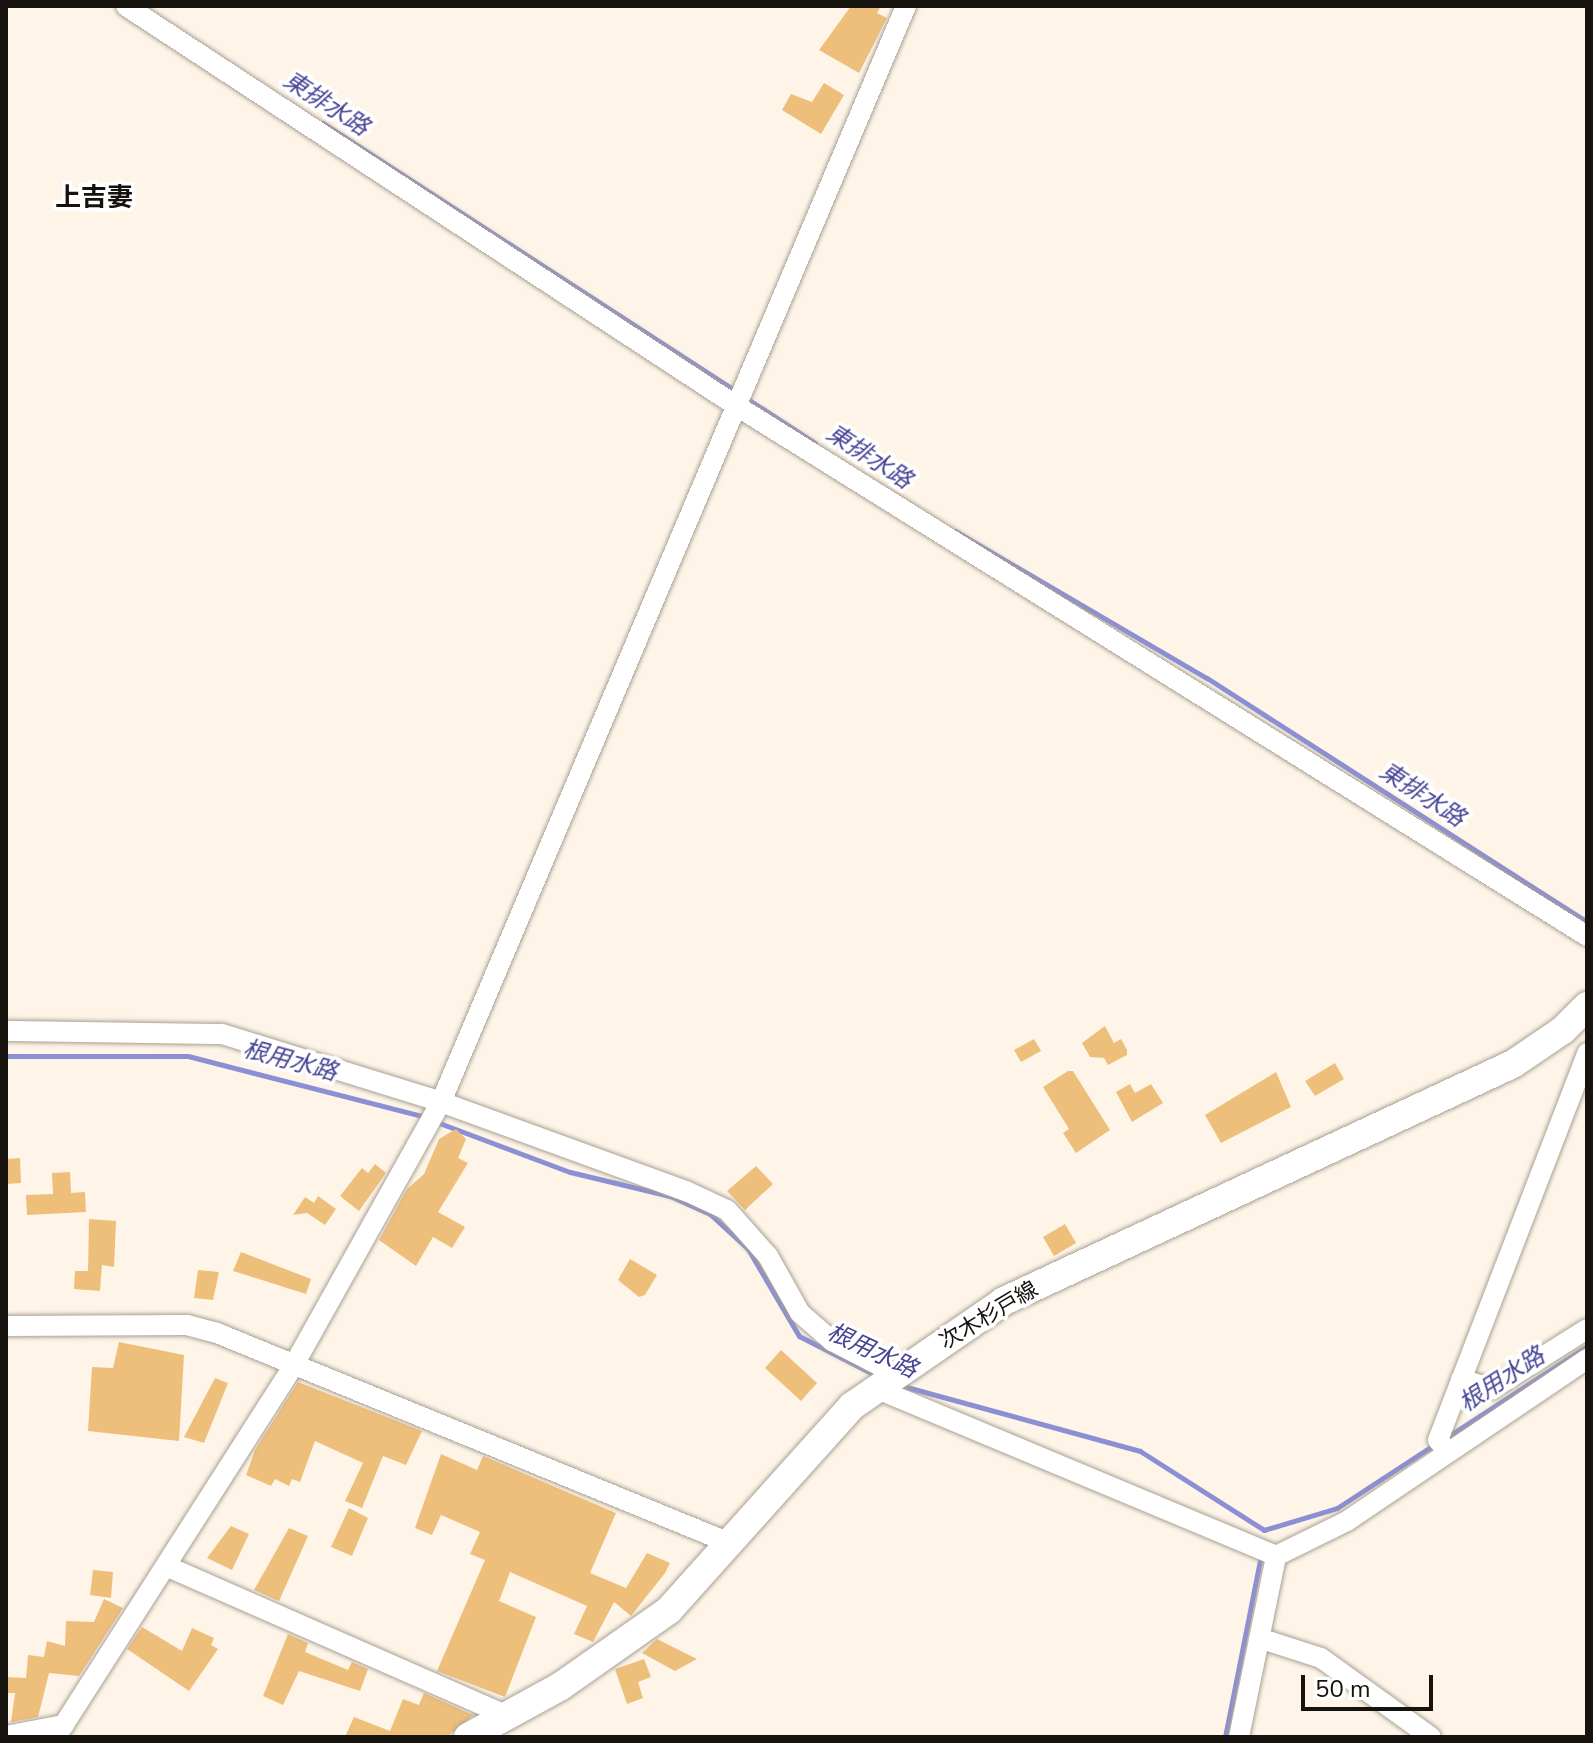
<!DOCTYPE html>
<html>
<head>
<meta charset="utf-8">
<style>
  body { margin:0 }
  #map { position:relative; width:1593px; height:1743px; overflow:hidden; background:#fef5e8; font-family:"Nunito Sans","Noto Sans JP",sans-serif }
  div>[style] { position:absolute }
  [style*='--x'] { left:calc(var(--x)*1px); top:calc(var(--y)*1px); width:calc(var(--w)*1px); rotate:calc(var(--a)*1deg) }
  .stream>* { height:5px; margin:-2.5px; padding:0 2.5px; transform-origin:2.5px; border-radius:2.5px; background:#8b8fd4 }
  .building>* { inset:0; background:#eebf7b }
  .roads { filter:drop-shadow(0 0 2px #a9a094) drop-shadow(0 0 2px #a9a094) }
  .minor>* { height:20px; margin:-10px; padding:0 10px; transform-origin:10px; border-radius:10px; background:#fff }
  .secondary>* { height:28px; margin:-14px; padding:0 14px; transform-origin:14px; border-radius:14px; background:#fff }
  span { translate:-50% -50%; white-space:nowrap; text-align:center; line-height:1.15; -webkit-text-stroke:7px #fff; paint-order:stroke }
  .street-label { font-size:22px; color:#16130f }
  .water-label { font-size:24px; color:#464395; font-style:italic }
  .quarter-label { font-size:26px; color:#16130f; font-weight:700 }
  .frame { position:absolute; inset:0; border:8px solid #16130f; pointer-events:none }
  .scale { position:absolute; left:1301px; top:1675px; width:132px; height:36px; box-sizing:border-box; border:4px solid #16130f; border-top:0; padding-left:10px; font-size:24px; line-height:28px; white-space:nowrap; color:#16130f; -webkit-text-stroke:6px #fff; paint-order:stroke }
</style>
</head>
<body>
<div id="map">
  <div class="stream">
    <i style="--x:323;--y:123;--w:495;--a:33"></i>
    <i style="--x:746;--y:398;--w:82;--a:33.1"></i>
    <i style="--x:955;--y:531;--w:292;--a:30.3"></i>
    <i style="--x:1207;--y:678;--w:452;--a:32.7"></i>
    <i style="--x:6;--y:1056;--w:182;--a:0"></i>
    <i style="--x:188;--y:1056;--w:245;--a:14.4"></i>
    <i style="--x:434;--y:1121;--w:145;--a:20.6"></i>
    <i style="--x:570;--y:1172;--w:103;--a:13.5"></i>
    <i style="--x:670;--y:1196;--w:44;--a:24.2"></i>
    <i style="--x:710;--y:1214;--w:52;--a:42.6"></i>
    <i style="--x:748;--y:1249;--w:101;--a:59.6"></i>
    <i style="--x:799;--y:1336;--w:90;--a:27.1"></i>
    <i style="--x:899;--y:1385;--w:250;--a:15.3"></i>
    <i style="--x:1140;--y:1451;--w:147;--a:32.5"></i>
    <i style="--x:1264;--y:1530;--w:76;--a:-16.8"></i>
    <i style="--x:1337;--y:1508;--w:117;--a:-33.1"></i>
    <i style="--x:1447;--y:1437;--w:167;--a:-33"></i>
    <i style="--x:1225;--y:1737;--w:186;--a:-78.8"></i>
  </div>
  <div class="building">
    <i style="clip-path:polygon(851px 6px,881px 6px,877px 13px,887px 18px,859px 73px,819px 50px)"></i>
    <i style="clip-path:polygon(824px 83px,844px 95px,821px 134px,782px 110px,791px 94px,812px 102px)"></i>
    <i style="clip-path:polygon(1105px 1026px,1114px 1043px,1121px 1039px,1127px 1050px,1127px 1055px,1108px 1065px,1104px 1058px,1090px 1057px,1082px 1043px)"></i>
    <i style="clip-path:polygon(1034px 1039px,1041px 1051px,1021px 1062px,1014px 1050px)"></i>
    <i style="clip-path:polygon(1335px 1063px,1344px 1079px,1315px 1096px,1305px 1081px)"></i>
    <i style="clip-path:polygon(1068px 1071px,1073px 1071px,1110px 1130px,1076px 1153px,1063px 1133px,1069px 1129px,1043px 1087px)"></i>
    <i style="clip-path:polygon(1276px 1072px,1291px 1107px,1221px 1143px,1205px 1115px)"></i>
    <i style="clip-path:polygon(1130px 1084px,1135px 1093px,1151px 1084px,1163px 1103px,1132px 1122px,1116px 1092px)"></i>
    <i style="clip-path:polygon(456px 1129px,466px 1139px,458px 1158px,468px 1163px,438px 1212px,465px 1227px,452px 1248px,433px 1237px,416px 1266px,379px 1240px,407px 1189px,424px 1174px,439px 1139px)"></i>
    <i style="clip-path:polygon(20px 1158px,21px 1183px,6px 1184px,6px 1159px)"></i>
    <i style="clip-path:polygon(375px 1164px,386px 1173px,359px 1211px,340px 1196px,362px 1168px,368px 1173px)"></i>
    <i style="clip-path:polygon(756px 1166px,773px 1184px,745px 1210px,727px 1191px)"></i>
    <i style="clip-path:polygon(70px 1172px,71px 1193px,85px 1192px,86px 1212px,27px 1215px,26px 1195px,53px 1194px,52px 1173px)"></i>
    <i style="clip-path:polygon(318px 1196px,336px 1209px,325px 1225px,307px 1213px,293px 1215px,305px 1197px,314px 1203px)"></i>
    <i style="clip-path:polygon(89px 1219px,116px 1221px,114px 1267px,102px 1265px,100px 1291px,74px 1289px,75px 1271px,88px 1271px)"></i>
    <i style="clip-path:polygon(1065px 1224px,1076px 1243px,1054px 1256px,1043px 1237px)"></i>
    <i style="clip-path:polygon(241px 1252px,311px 1279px,306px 1294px,233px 1271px)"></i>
    <i style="clip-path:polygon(630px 1259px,657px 1275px,645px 1295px,639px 1297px,618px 1280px)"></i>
    <i style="clip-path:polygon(198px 1270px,219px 1272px,213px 1300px,194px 1298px)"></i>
    <i style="clip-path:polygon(119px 1342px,184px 1355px,179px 1441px,88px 1431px,92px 1367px,113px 1368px)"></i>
    <i style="clip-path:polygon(781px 1350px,817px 1383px,801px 1401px,765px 1368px)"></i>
    <i style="clip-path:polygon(215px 1378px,228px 1383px,204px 1443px,184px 1437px)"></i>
    <i style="clip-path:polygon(298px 1382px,422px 1431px,406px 1465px,383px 1456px,362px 1508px,345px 1501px,363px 1463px,315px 1441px,300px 1482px,292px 1479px,289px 1486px,275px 1479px,271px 1486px,246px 1475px,255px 1450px)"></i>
    <i style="clip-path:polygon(441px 1454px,477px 1470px,483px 1456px,616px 1513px,590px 1573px,626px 1588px,647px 1553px,670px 1563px,665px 1573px,631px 1616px,614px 1602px,593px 1642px,574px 1634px,587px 1606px,510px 1572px,499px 1601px,536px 1617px,505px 1697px,437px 1671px,485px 1560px,470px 1554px,480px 1532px,441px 1515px,432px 1535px,415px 1528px)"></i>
    <i style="clip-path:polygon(349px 1508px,368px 1518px,352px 1556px,331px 1547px)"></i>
    <i style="clip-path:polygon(231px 1526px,249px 1534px,232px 1570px,207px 1558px)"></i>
    <i style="clip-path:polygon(289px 1528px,308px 1536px,279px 1601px,254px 1590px)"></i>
    <i style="clip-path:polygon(93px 1570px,113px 1572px,111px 1598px,90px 1595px)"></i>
    <i style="clip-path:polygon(104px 1599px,123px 1608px,79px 1676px,49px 1673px,38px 1717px,11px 1722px,15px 1693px,6px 1693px,7px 1677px,26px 1678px,28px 1655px,44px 1657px,47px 1641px,65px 1646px,66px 1621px,94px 1622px)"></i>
    <i style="clip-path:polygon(142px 1627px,182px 1651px,192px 1628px,214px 1638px,211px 1645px,218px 1649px,189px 1691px,127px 1649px)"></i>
    <i style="clip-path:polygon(288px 1634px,308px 1643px,305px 1652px,348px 1670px,352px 1662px,368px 1669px,360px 1691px,299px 1671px,283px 1705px,263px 1696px)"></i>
    <i style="clip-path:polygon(657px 1639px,697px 1659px,675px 1671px,642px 1653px)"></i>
    <i style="clip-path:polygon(644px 1659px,651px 1677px,638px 1682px,643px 1698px,627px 1704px,615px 1669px)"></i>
    <i style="clip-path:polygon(424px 1693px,473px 1715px,447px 1737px,345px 1737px,354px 1717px,390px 1731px,403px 1699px,419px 1705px)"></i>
  </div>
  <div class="roads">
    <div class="minor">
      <i style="--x:126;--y:6;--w:728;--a:33.23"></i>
      <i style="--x:735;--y:405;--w:1004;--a:31.93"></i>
      <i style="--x:6;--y:1031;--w:216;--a:0.8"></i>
      <i style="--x:222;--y:1034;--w:229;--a:17.2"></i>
      <i style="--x:441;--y:1102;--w:261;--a:20"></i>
      <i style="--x:686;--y:1191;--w:45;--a:24.9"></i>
      <i style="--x:727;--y:1210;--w:62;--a:48.3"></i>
      <i style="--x:768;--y:1256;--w:65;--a:60.7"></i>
      <i style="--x:800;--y:1313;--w:43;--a:41.2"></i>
      <i style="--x:832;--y:1341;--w:72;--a:27.3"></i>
      <i style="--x:6;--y:1326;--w:181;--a:-0.3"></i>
      <i style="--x:187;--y:1325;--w:31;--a:15"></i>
      <i style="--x:217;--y:1333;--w:557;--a:22.28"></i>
      <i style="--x:1461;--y:1379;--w:33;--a:18"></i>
      <i style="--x:1492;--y:1389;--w:112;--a:-32.3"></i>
      <i style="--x:875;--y:1388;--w:435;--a:22.7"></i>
      <i style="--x:1276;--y:1556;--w:79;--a:-26.2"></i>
      <i style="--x:1347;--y:1521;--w:290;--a:-34"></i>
      <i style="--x:1447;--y:1451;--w:14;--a:-129"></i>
      <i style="--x:1438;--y:1440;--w:415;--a:-68.9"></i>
      <i style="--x:166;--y:1566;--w:376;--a:23.7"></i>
      <i style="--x:1262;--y:1639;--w:62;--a:17.9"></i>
      <i style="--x:1321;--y:1658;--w:135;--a:35.7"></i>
      <i style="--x:6;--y:1736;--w:59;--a:-10.7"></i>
      <i style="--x:56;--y:1737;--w:444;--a:-57.4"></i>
      <i style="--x:295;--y:1363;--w:299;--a:-60.8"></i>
      <i style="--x:441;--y:1102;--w:1191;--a:-67.01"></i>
      <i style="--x:1239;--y:1737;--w:185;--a:-78.4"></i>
    </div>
    <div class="secondary">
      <i style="--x:468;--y:1737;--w:106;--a:-28.7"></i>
      <i style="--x:561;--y:1686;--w:132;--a:-35.1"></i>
      <i style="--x:669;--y:1610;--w:274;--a:-48.1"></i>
      <i style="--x:852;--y:1406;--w:185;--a:-34.6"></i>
      <i style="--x:1004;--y:1301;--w:561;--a:-24.97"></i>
      <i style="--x:1513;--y:1064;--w:60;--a:-34.2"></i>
      <i style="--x:1563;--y:1030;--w:34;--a:-45"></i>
    </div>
  </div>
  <div class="street-label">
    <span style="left:989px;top:1316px;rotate:-31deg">次木杉戸線</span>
  </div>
  <div class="water-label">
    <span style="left:326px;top:104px;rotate:33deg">東排水路</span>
    <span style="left:869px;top:457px;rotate:33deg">東排水路</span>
    <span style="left:1422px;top:795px;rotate:33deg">東排水路</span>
    <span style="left:290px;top:1061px;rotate:15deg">根用水路</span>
    <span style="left:872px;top:1351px;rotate:25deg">根用水路</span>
    <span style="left:1502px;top:1380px;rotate:-33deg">根用水路</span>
  </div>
  <div class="quarter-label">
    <span style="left:94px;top:198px">上吉妻</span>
  </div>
  <div class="frame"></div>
  <div class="scale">50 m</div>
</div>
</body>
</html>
